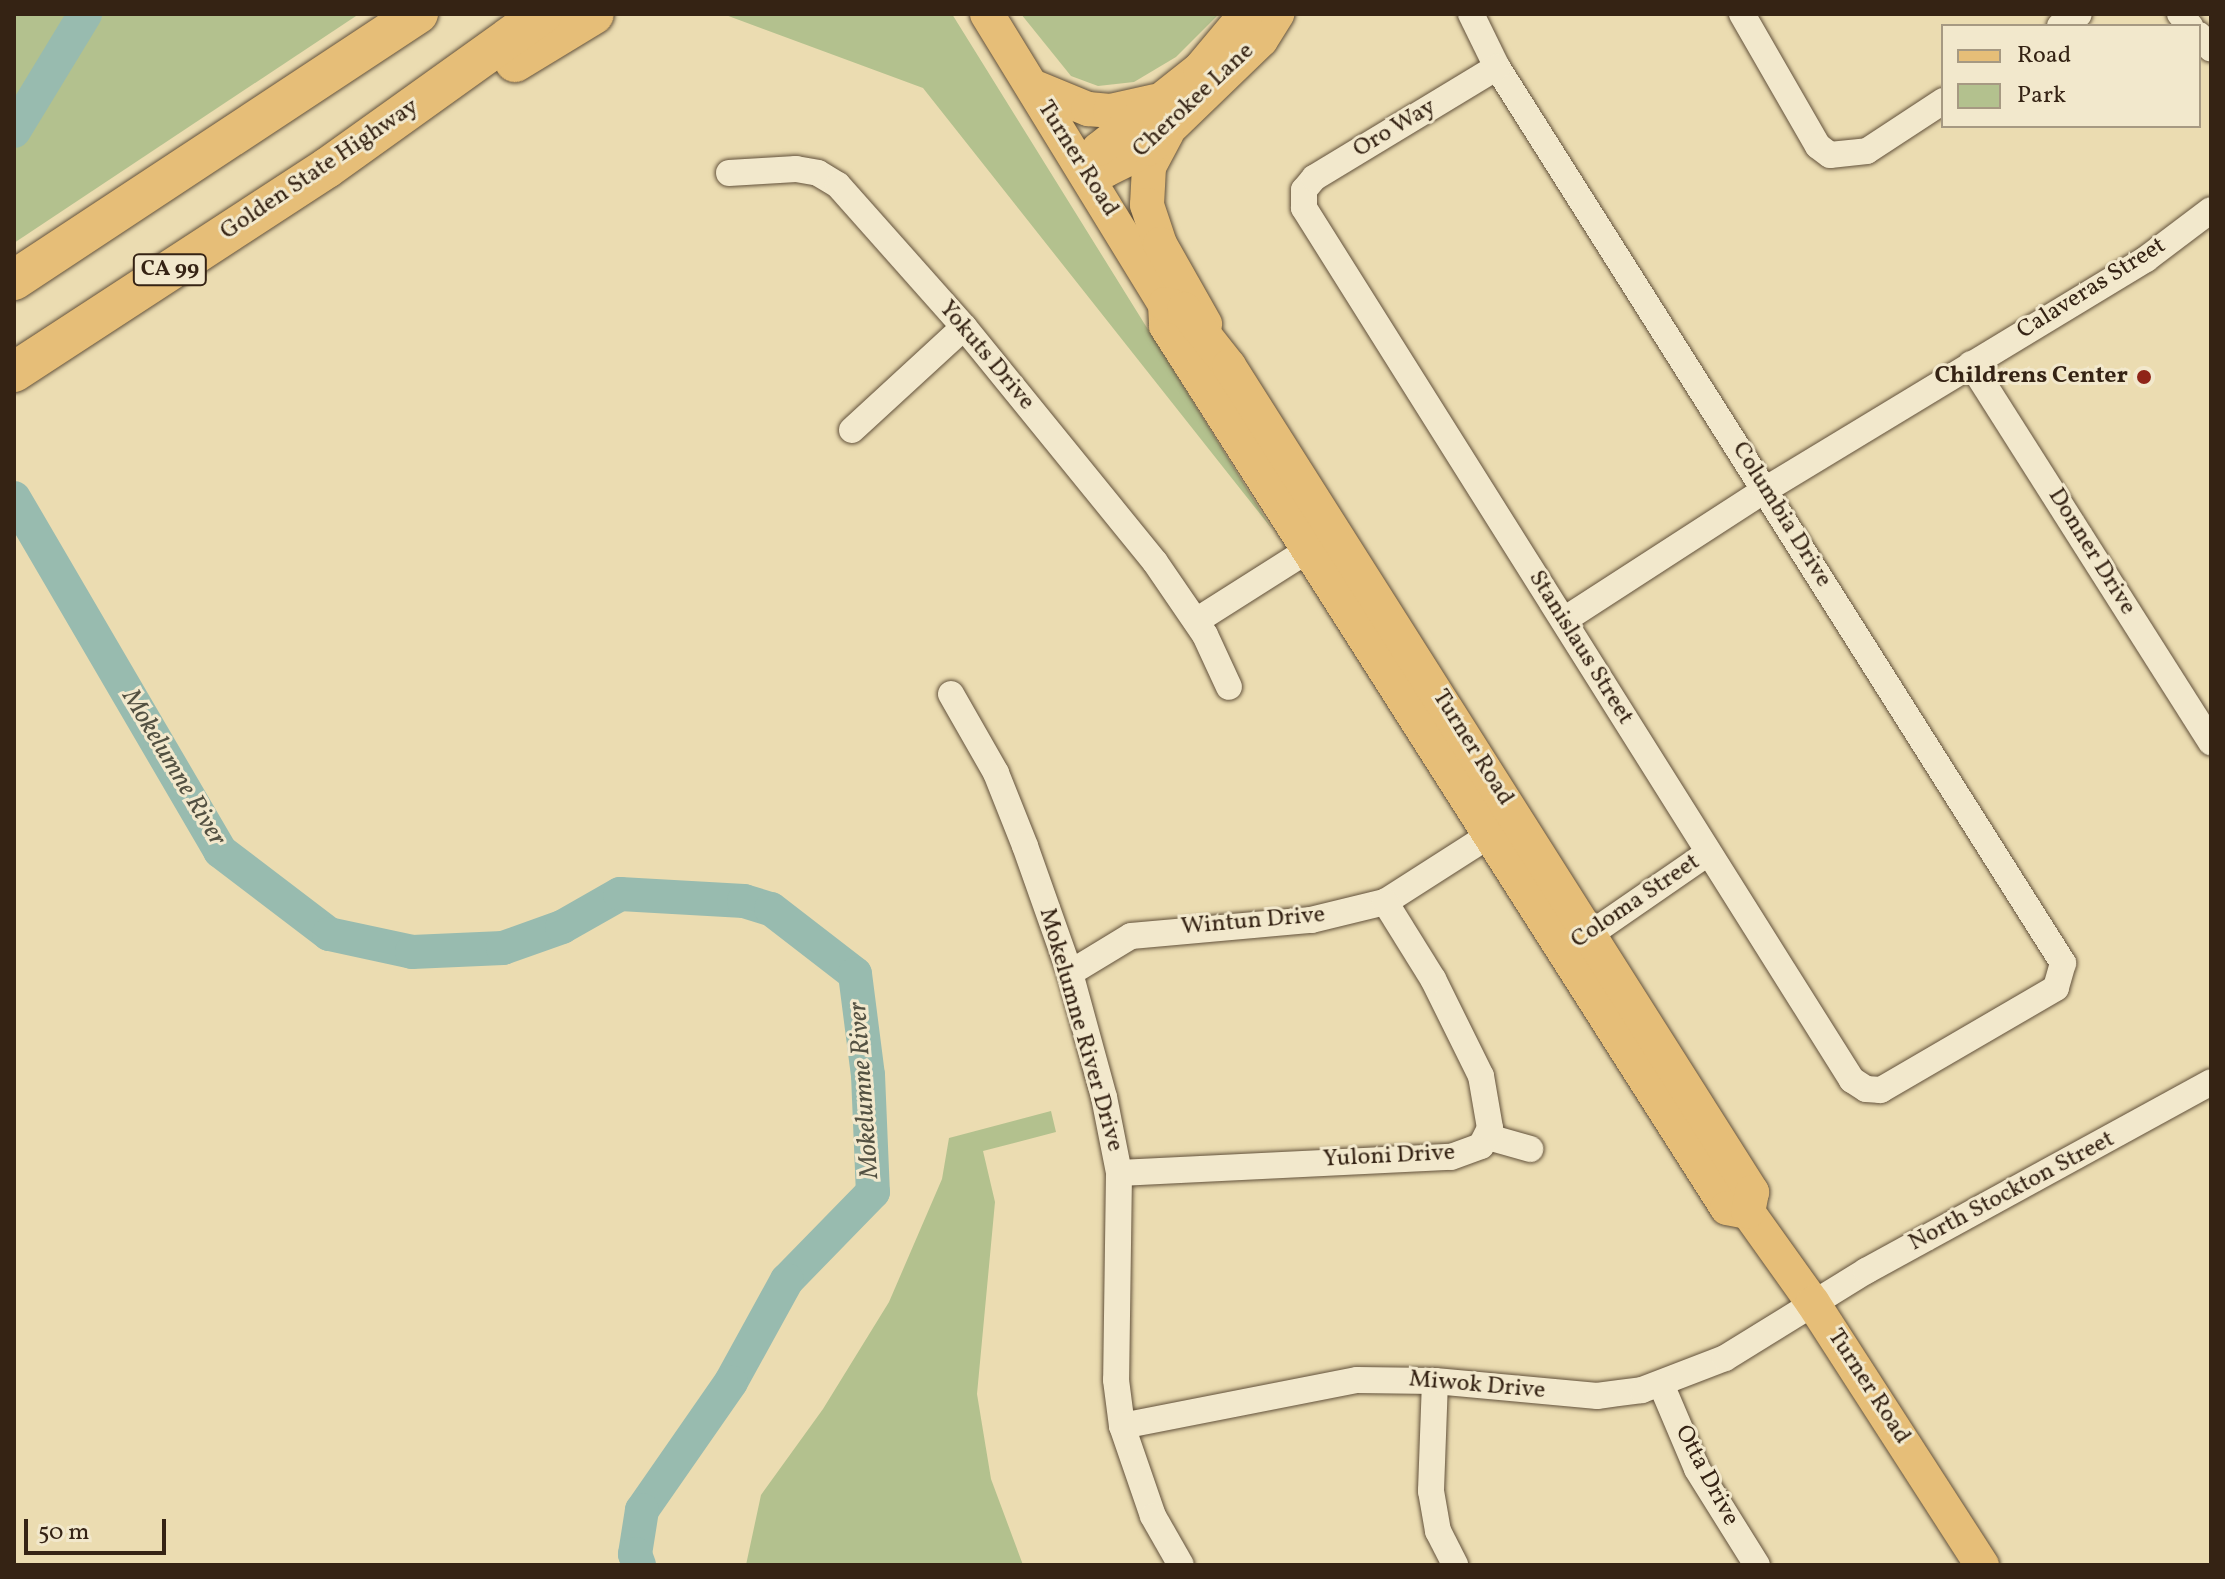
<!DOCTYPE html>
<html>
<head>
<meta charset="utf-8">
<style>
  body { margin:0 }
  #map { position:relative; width:2225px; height:1579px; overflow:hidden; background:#ebdcb1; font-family:Vollkorn,serif }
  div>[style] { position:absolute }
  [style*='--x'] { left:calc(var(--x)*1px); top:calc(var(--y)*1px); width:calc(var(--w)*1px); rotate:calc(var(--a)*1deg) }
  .green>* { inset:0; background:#b3c18e }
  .river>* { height:34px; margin:-17px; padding:0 17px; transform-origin:17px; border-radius:17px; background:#98bbaf }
  .roads { filter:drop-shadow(0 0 2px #62513b) drop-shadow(0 0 2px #62513b) }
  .minor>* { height:26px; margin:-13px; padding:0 13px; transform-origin:13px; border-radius:13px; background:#f2e8cc }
  .major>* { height:34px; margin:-17px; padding:0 17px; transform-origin:17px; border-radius:17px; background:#e6be78 }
  .highway>* { height:40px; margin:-20px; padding:0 20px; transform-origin:20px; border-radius:20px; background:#e6be78 }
  .dots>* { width:22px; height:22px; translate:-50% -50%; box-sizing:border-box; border:4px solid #f2e8cc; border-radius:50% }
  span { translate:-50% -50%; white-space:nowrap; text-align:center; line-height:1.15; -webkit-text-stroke:6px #f2e8cc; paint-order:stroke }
  .shield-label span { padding:2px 6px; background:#f2e8cc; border:2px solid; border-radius:6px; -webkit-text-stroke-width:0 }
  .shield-label { font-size:22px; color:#352314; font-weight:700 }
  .street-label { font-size:24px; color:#352314 }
  .poi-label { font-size:24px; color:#352314; font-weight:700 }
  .right { translate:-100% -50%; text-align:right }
  .water-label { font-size:26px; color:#535142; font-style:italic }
  .frame { position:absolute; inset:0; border:16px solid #352314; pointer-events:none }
  .legend { position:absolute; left:1941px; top:24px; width:260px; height:104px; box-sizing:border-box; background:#f2e8cc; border:2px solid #a69982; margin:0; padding:10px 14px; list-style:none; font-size:24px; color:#352314 }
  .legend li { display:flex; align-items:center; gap:16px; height:40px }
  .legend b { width:40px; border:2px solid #a69982 }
  .scale { position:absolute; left:24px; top:1519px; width:142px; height:36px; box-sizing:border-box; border:4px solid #352314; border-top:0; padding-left:10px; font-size:24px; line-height:28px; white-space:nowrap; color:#352314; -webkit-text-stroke:6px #f2e8cc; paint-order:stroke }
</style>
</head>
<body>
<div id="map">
  <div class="green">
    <i style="clip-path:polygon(14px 14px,359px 14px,14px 243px)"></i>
    <i style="clip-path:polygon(723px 14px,952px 14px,1272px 529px,923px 88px)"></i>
    <i style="clip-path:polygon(1021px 14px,1219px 14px,1176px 57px,1134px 82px,1098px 86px,1071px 76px)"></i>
    <i style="clip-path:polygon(1051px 1111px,1056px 1132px,983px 1151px,995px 1202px,977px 1394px,991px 1479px,1023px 1565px,746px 1565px,761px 1495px,823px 1409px,889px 1302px,942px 1179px,949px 1138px)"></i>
  </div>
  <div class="river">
    <i style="--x:14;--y:131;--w:137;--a:-58.7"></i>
    <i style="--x:14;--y:498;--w:409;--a:59.7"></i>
    <i style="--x:220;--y:851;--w:137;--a:37.3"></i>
    <i style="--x:329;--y:934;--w:85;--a:12.2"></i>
    <i style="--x:412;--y:952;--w:91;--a:-2.5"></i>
    <i style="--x:503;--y:948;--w:63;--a:-19.6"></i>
    <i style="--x:562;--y:927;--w:67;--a:-29.6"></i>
    <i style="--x:620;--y:894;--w:124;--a:3.2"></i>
    <i style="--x:744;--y:901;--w:28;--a:17"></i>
    <i style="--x:771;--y:909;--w:106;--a:37.7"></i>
    <i style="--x:855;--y:974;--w:102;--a:82.7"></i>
    <i style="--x:868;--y:1075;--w:117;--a:87.6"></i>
    <i style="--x:873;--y:1192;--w:123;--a:134.3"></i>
    <i style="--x:787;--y:1280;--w:116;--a:118.8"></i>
    <i style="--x:731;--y:1382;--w:156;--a:124.8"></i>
    <i style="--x:642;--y:1510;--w:45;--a:99"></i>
    <i style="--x:635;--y:1554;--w:12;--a:70"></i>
  </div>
  <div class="roads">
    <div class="minor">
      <i style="--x:1471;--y:14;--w:59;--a:63.9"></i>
      <i style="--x:1497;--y:67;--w:1060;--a:57.72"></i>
      <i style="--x:2063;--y:963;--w:26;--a:106"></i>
      <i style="--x:2056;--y:988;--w:203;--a:149.8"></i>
      <i style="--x:1881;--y:1090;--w:15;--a:-176"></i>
      <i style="--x:1866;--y:1089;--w:17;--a:-147"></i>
      <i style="--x:1852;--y:1080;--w:1030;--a:-122.15"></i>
      <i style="--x:1304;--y:208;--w:18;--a:-90"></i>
      <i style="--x:1304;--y:190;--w:16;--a:-50"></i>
      <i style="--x:1314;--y:178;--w:214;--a:-31.2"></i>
      <i style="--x:1742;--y:14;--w:152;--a:60.1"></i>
      <i style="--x:1818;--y:146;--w:15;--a:37"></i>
      <i style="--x:1830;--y:155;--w:37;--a:-6"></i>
      <i style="--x:1867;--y:151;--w:91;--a:-33.3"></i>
      <i style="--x:2180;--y:14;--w:16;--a:50"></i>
      <i style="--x:2060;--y:26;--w:22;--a:-32"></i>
      <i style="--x:2199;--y:35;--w:18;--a:49"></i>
      <i style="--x:729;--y:173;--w:67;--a:-3.4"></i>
      <i style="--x:796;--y:169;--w:22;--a:10"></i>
      <i style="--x:818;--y:173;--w:23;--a:31"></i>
      <i style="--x:838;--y:185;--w:190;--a:48.4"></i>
      <i style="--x:964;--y:327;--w:303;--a:50.9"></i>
      <i style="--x:1155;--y:562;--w:88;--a:55.6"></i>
      <i style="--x:1205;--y:635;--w:57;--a:65.2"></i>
      <i style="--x:1971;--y:364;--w:448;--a:57.6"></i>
      <i style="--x:852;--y:430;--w:152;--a:-42.6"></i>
      <i style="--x:1564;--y:620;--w:239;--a:-32.9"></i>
      <i style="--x:1765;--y:490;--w:446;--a:-31.2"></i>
      <i style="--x:2146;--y:259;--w:81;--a:-37"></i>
      <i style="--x:1196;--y:621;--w:149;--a:-32.4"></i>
      <i style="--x:951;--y:694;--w:91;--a:60.3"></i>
      <i style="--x:996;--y:773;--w:79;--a:68.3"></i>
      <i style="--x:1025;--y:846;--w:135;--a:70.5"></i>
      <i style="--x:1070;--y:973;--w:129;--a:74.7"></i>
      <i style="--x:1104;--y:1097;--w:77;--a:78.8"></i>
      <i style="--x:1119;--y:1173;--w:207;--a:90.8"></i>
      <i style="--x:1116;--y:1380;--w:46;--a:82.6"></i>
      <i style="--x:1122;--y:1426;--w:95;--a:71"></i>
      <i style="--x:1153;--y:1516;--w:56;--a:60.3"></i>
      <i style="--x:1576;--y:944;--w:160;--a:-34.6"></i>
      <i style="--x:1070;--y:973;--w:71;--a:-31.2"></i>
      <i style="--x:1131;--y:936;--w:181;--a:-5.1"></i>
      <i style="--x:1311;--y:920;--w:76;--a:-13.7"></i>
      <i style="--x:1385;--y:902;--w:141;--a:-32.6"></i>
      <i style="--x:1488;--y:1137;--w:44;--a:15.9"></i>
      <i style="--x:1119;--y:1173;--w:332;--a:-2.8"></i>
      <i style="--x:1451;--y:1157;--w:32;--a:-20"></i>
      <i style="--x:1481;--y:1146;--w:20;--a:-63"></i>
      <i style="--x:1490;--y:1128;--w:53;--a:-99.8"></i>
      <i style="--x:1481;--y:1076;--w:108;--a:-116.3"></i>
      <i style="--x:1433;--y:979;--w:91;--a:-121.9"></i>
      <i style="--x:1435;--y:1381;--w:110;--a:92.1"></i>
      <i style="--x:1431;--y:1491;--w:41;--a:80.1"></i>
      <i style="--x:1438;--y:1531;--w:38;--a:63"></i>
      <i style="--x:1661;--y:1384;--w:92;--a:67"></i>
      <i style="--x:1697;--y:1469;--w:113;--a:58"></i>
      <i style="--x:1122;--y:1426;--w:239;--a:-11.1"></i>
      <i style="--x:1357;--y:1380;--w:78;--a:0.7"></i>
      <i style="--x:1435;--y:1381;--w:163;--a:5.3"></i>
      <i style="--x:1597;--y:1396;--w:45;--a:-7.6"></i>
      <i style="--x:1642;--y:1390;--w:89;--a:-21.1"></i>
      <i style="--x:1725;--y:1358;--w:166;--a:-31.7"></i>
      <i style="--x:1866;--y:1271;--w:393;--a:-28.7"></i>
    </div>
    <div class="major">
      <i style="--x:987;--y:14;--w:340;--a:58.5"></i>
      <i style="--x:1165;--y:304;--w:22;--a:87"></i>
      <i style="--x:1166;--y:326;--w:1045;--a:57.54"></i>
      <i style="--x:1727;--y:1208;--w:21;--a:11"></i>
      <i style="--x:1748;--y:1212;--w:112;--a:54.5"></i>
      <i style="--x:1813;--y:1303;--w:312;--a:57.2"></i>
      <i style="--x:1032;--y:86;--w:61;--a:22.3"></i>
      <i style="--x:1088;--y:109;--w:22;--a:5"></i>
      <i style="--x:1110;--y:111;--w:46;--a:-12.5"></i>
      <i style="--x:1167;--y:133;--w:38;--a:118"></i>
      <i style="--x:1149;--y:167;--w:38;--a:93"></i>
      <i style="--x:1147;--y:205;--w:41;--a:71.6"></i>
      <i style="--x:1160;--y:244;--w:92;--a:60.6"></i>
      <i style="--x:1084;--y:168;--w:22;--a:5"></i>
      <i style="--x:1106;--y:170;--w:47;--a:-26.6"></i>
      <i style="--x:1148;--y:149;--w:157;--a:-44"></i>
      <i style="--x:1261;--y:40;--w:31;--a:-58"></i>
      <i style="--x:1084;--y:168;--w:24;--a:-52"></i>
      <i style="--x:1099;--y:149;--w:129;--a:-38.4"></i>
      <i style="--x:1200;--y:69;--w:72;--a:-50.1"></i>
      <i style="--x:1165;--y:304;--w:20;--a:15"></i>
      <i style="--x:1184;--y:309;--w:73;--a:51.7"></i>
      <i style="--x:1229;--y:366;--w:978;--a:57.66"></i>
      <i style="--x:1752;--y:1192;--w:20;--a:101"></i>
    </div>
    <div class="highway">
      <i style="--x:515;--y:62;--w:92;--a:-31.3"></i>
      <i style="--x:14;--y:280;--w:484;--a:-33.4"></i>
      <i style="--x:14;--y:372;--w:374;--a:-33.1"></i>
      <i style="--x:327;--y:168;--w:264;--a:-35.6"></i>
    </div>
  </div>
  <div class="dots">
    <i style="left:2144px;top:377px;background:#8f2418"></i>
  </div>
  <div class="shield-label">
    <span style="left:170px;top:270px">CA 99</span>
  </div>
  <div class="street-label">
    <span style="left:1194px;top:101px;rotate:-43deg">Cherokee Lane</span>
    <span style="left:1395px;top:129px;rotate:-31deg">Oro Way</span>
    <span style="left:1077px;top:159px;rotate:58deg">Turner Road</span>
    <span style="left:320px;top:170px;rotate:-34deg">Golden State Highway</span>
    <span style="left:2092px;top:289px;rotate:-32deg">Calaveras Street</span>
    <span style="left:986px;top:356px;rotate:50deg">Yokuts Drive</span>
    <span style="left:1781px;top:515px;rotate:58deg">Columbia Drive</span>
    <span style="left:2091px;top:552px;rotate:58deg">Donner Drive</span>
    <span style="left:1580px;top:648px;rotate:58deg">Stanislaus Street</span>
    <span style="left:1472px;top:748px;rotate:58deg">Turner Road</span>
    <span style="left:1636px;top:902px;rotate:-34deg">Coloma Street</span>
    <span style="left:1253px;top:922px;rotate:-5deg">Wintun Drive</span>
    <span style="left:1080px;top:1030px;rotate:74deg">Mokelumne River Drive</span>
    <span style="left:1389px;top:1157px;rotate:-3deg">Yuloni Drive</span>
    <span style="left:2012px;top:1192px;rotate:-28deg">North Stockton Street</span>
    <span style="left:1477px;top:1386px;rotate:5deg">Miwok Drive</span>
    <span style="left:1868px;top:1387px;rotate:57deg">Turner Road</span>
    <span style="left:1706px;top:1476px;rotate:62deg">Otta Drive</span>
  </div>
  <div class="poi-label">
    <span class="right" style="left:2128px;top:377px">Childrens Center</span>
  </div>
  <div class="water-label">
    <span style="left:173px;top:768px;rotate:59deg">Mokelumne River</span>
    <span style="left:865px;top:1090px;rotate:-94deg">Mokelumne River</span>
  </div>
  <div class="frame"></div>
  <ul class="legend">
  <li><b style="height:10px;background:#e6be78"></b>Road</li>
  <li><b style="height:22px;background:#b3c18e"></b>Park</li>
  </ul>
  <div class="scale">50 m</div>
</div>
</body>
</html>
